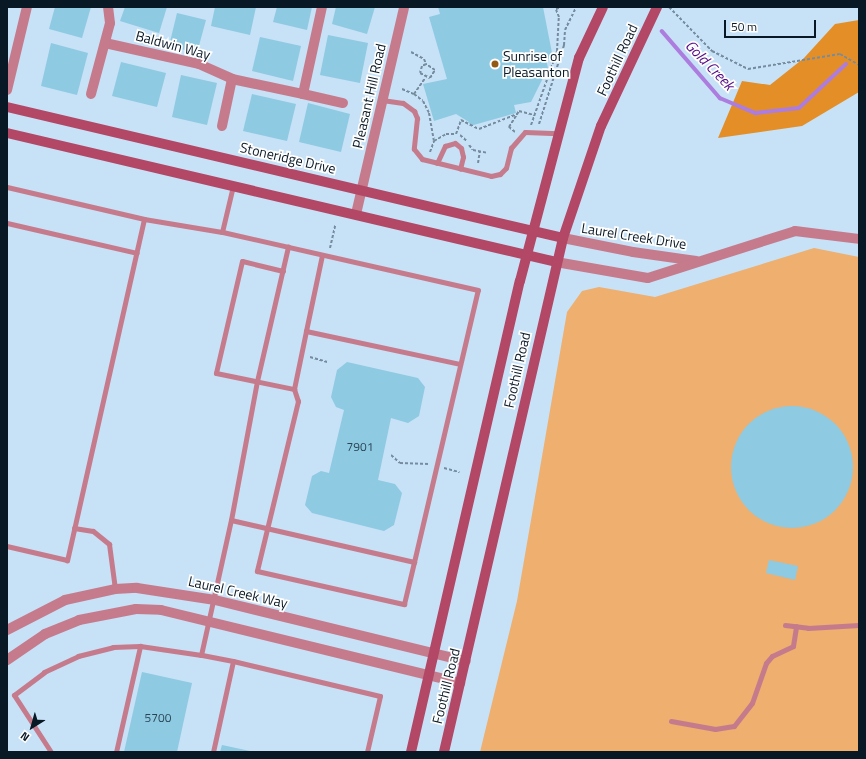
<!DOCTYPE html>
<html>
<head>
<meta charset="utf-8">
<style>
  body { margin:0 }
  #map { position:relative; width:866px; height:759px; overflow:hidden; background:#c7e1f7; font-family:"Titillium Web",sans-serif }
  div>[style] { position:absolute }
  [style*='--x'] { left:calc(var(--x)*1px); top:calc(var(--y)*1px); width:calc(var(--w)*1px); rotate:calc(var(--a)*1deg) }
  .green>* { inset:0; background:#eeaf6f }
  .forest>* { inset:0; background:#e48e27 }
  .stream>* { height:3.5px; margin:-1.75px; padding:0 1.75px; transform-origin:1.75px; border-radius:1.75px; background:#ac7cdf }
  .building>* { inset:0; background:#8ecae2 }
  .round { border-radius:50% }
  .path>* { height:2px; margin-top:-1px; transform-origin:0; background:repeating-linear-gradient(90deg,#768c9e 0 3px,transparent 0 5px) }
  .service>* { height:5px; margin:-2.5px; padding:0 2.5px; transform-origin:2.5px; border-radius:2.5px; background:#c57b8c }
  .minor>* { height:10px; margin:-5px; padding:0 5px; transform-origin:5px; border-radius:5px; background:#c57b8c }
  .secondary>* { height:10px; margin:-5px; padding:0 5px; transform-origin:5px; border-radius:5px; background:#b24766 }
  .dots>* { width:11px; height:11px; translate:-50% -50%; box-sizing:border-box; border:2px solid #fefefe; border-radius:50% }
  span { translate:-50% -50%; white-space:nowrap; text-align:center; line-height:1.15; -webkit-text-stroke:3.5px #fefefe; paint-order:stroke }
  .number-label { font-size:12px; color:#2a4454 }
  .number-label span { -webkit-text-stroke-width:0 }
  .street-label { font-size:14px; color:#081825 }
  .poi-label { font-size:14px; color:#081825 }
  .left { translate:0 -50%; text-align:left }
  .water-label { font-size:15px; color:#550a87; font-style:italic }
  .frame { position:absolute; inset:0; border:8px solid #081825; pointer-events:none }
  .north { position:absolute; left:12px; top:707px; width:40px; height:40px; -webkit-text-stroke:3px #fefefe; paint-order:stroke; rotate:217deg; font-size:11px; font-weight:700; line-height:16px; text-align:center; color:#081825 }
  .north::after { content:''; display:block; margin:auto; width:14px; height:18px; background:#081825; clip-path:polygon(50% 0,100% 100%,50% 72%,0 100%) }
  .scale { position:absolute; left:724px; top:20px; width:92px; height:18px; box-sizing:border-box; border:2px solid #081825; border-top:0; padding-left:5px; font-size:12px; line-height:14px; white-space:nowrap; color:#081825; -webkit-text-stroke:3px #fefefe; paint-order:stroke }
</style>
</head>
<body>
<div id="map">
  <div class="green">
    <i style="clip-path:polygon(814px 248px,859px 257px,859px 752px,480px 752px,517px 601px,567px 312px,582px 291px,599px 287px,655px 297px)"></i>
  </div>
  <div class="forest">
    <i style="clip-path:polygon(859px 20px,859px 92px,802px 126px,718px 138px,742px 81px,770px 85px,804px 58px,835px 24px)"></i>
  </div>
  <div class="stream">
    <i style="--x:662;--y:31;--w:89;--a:49.1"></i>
    <i style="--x:720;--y:98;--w:39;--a:23"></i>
    <i style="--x:756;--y:113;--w:43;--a:-6.6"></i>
    <i style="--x:799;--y:108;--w:64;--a:-43.1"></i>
  </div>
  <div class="building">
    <i style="clip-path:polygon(55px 7px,91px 7px,82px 38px,49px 29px)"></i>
    <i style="clip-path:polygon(125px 7px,167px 7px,159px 33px,120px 21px)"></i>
    <i style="clip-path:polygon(215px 7px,256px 7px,250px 35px,211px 26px)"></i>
    <i style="clip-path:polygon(277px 7px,312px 7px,307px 30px,273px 22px)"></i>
    <i style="clip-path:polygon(336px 7px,375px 7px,367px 34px,332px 24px)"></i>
    <i style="clip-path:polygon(438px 7px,543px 7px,553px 58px,546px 59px,548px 68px,531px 102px,514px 105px,516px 113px,470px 126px,469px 122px,456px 114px,434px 121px,423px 84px,447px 79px,429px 17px,440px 14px)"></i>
    <i style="clip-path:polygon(177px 13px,206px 20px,197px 53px,169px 46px)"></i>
    <i style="clip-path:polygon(328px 35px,368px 43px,360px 83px,320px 75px)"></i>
    <i style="clip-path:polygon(260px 37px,301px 46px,293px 81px,252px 71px)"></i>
    <i style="clip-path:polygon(51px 43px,88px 53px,77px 95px,41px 86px)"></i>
    <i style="clip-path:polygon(121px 62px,166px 73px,157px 107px,112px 96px)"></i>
    <i style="clip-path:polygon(181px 75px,217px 83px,207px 125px,172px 117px)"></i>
    <i style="clip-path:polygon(252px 94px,296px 104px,287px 141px,243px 131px)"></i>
    <i style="clip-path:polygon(308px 103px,350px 114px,341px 152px,299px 142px)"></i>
    <i style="clip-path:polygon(347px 362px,418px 378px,425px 387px,419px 416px,408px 423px,391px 418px,378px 480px,395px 484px,402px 493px,394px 525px,384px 531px,312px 513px,305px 505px,312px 476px,321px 471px,329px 473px,344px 410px,336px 407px,331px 397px,337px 370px)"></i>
    <i class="round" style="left:731px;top:406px;width:122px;height:122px"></i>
    <i style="clip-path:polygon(769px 560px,798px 566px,795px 580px,766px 573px)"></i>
    <i style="clip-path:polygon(142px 672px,192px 683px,177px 752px,124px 752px)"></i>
    <i style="clip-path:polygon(222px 745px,250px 751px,249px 752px,220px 752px)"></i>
  </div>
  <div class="path">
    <i style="--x:669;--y:7;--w:62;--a:45.7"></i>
    <i style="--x:712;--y:51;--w:40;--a:26.6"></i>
    <i style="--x:748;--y:69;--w:93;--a:-9.3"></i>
    <i style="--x:840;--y:54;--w:22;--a:30"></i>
    <i style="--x:556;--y:9;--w:5;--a:-22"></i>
    <i style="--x:411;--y:52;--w:15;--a:28"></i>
    <i style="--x:424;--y:59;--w:5;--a:68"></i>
    <i style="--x:426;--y:64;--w:4;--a:153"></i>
    <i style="--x:422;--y:66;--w:7;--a:106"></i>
    <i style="--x:420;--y:73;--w:11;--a:27"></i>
    <i style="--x:430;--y:78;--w:9;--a:-58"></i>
    <i style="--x:435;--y:70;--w:11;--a:-146"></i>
    <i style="--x:402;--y:89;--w:13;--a:23"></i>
    <i style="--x:414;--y:94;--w:19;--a:-55"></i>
    <i style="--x:414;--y:94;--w:11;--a:38"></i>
    <i style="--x:423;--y:101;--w:13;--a:63"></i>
    <i style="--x:429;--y:113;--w:28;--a:80"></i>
    <i style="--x:539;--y:124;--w:83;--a:-72.4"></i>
    <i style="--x:564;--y:45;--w:15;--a:-86"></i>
    <i style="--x:565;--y:30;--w:25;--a:-64"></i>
    <i style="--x:531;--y:125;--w:78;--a:-70.6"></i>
    <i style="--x:557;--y:51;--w:34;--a:-87"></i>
    <i style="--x:559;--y:17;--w:11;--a:-112"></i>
    <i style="--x:515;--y:132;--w:8;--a:-140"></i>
    <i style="--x:509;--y:127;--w:19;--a:-58"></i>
    <i style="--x:519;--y:111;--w:16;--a:15"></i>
    <i style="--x:456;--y:134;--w:15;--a:-70"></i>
    <i style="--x:461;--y:120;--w:20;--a:27"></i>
    <i style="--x:479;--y:129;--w:41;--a:-21.5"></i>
    <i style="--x:460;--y:135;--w:9;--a:41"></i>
    <i style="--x:469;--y:145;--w:6;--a:51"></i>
    <i style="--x:473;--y:150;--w:15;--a:11"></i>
    <i style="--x:430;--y:152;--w:12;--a:-70"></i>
    <i style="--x:434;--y:141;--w:14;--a:-30"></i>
    <i style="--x:446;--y:134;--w:10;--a:0"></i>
    <i style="--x:478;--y:163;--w:12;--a:-81"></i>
    <i style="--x:330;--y:248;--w:23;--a:-77"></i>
    <i style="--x:310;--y:357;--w:18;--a:16"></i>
    <i style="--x:391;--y:455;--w:12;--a:42"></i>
    <i style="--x:400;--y:463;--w:29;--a:2"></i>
    <i style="--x:444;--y:468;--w:16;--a:15"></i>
  </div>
  <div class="service">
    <i style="--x:382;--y:100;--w:21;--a:8"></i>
    <i style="--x:403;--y:103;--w:14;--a:36"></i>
    <i style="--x:414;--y:111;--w:8;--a:67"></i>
    <i style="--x:417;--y:118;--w:31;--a:96"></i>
    <i style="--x:414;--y:149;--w:13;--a:51"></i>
    <i style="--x:422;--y:159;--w:71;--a:13.8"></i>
    <i style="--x:491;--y:176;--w:9;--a:-13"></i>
    <i style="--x:500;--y:174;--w:8;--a:-45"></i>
    <i style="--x:506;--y:168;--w:21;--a:-76"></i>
    <i style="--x:511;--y:148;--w:21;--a:-49"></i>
    <i style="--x:525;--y:132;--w:33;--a:2"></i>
    <i style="--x:437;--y:163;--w:19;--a:-65"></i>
    <i style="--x:445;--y:146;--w:10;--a:-17"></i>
    <i style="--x:455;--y:143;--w:8;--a:40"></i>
    <i style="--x:461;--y:148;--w:9;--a:77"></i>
    <i style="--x:463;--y:157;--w:12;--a:104"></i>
    <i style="--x:7;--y:187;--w:141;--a:13.1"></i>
    <i style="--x:144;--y:219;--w:350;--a:102.7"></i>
    <i style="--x:67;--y:560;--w:62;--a:-166.9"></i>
    <i style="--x:144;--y:219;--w:79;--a:9.5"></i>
    <i style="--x:7;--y:223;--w:133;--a:13"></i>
    <i style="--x:322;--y:255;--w:78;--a:101.9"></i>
    <i style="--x:306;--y:331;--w:157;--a:12.1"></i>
    <i style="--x:283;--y:271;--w:42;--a:-166.3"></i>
    <i style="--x:242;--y:261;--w:115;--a:103.1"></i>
    <i style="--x:216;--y:373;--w:80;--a:11.6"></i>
    <i style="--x:306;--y:331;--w:59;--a:101.7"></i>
    <i style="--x:294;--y:389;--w:13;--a:72"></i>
    <i style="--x:298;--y:401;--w:175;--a:103.6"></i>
    <i style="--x:257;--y:571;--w:151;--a:12.7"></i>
    <i style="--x:404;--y:604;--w:43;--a:-76.6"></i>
    <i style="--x:231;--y:520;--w:141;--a:-79.4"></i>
    <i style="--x:257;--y:381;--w:138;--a:-77"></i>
    <i style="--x:74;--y:528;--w:19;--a:9"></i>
    <i style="--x:93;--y:531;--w:21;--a:39"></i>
    <i style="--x:109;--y:544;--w:45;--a:82.4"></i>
    <i style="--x:785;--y:625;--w:23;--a:7"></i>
    <i style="--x:808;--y:628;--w:51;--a:-3.4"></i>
    <i style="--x:233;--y:661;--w:151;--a:13.4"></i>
    <i style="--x:380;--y:696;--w:57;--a:103.1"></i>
    <i style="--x:671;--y:721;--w:45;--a:10.3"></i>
    <i style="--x:715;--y:729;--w:19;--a:-9"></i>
    <i style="--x:734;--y:726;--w:29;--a:-52"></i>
    <i style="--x:752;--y:703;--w:42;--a:-70.7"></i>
    <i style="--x:766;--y:663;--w:9;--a:-49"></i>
    <i style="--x:772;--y:656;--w:23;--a:-25"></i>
    <i style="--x:793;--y:646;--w:20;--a:-81"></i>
    <i style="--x:51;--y:752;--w:68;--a:-123"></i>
    <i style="--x:14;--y:695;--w:38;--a:-37"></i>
    <i style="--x:44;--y:672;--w:38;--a:-25"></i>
    <i style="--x:78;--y:656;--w:36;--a:-14"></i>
    <i style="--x:113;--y:647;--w:27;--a:-2"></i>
    <i style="--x:140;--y:646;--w:62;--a:8.4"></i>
    <i style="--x:116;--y:752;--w:109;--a:-77.2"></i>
    <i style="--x:213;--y:752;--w:93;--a:-77.6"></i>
    <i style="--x:233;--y:661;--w:33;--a:-169"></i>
    <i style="--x:201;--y:655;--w:138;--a:-77.5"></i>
    <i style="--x:231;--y:520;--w:188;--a:12.9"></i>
    <i style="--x:414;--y:562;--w:279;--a:-76.8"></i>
    <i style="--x:478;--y:290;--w:262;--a:-167.2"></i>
    <i style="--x:222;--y:232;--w:47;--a:-76.6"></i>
  </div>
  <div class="minor">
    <i style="--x:105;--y:43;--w:96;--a:12.6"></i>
    <i style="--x:199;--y:64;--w:36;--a:24"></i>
    <i style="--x:232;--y:79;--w:73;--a:11.9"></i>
    <i style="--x:303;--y:94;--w:89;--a:-77.7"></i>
    <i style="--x:7;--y:90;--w:85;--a:-76.5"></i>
    <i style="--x:91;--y:94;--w:73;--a:-75"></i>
    <i style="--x:110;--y:23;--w:16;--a:-97"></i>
    <i style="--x:303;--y:94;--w:41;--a:12.7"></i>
    <i style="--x:222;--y:126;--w:48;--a:-78"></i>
    <i style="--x:356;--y:214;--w:212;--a:-76.9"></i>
    <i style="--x:563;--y:238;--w:71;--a:11.3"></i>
    <i style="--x:633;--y:252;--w:64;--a:8.1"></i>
    <i style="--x:556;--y:262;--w:93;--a:9.9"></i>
    <i style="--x:648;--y:278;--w:154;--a:-17.7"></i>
    <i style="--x:795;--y:231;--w:64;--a:7.1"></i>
    <i style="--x:7;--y:630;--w:65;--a:-27.3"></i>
    <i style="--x:65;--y:600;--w:51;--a:-12.4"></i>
    <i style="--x:115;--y:589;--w:22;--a:-3"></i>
    <i style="--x:137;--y:588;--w:79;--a:8.7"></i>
    <i style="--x:215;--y:600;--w:258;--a:13.7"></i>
    <i style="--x:7;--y:660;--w:46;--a:-34.4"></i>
    <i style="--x:45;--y:634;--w:37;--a:-22"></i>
    <i style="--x:79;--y:620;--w:58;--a:-10.9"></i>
    <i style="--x:136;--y:609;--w:25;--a:2"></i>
    <i style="--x:161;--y:610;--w:308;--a:13.7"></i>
  </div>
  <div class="secondary">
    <i style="--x:7;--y:107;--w:571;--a:13.26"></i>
    <i style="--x:7;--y:133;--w:564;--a:13.22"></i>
    <i style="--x:411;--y:752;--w:483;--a:-77"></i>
    <i style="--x:520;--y:281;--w:231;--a:-75.2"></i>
    <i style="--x:579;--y:58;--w:56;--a:-64.8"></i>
    <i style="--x:444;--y:752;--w:528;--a:-76.96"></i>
    <i style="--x:563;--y:238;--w:118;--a:-71.3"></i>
    <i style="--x:601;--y:126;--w:132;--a:-64.8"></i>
  </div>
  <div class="dots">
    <i style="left:495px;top:64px;background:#925a14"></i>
  </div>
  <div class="number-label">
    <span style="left:360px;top:447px">7901</span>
    <span style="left:158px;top:718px">5700</span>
  </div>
  <div class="street-label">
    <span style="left:173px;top:45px;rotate:15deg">Baldwin Way</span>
    <span style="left:617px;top:60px;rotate:-65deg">Foothill Road</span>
    <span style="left:369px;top:96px;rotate:-77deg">Pleasant Hill Road</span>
    <span style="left:288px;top:158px;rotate:13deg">Stoneridge Drive</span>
    <span style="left:634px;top:236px;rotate:9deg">Laurel Creek Drive</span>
    <span style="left:517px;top:370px;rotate:-77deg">Foothill Road</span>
    <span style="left:238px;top:592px;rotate:13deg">Laurel Creek Way</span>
    <span style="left:446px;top:686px;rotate:-76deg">Foothill Road</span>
  </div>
  <div class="poi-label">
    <span class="left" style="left:503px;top:64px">Sunrise of<br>Pleasanton</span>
  </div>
  <div class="water-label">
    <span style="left:710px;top:65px;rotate:46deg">Gold Creek</span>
  </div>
  <div class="frame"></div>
  <div class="north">N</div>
  <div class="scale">50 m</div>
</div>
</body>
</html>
